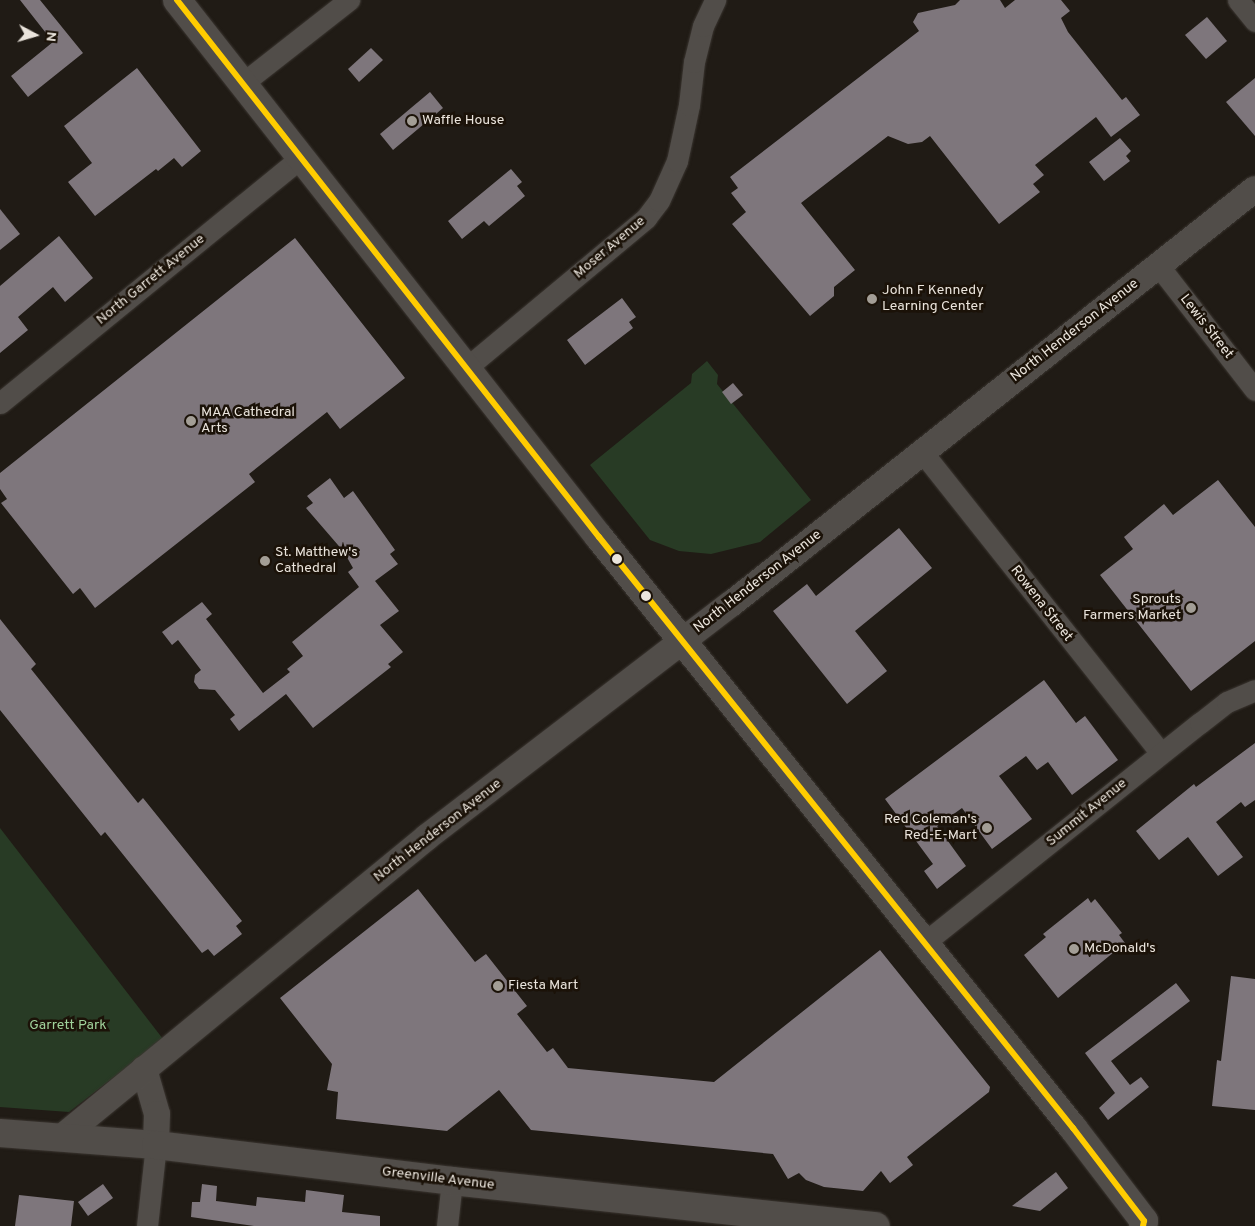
<!DOCTYPE html>
<html>
<head>
<meta charset="utf-8">
<style>
  body { margin:0 }
  #map { position:relative; width:1255px; height:1226px; overflow:hidden; background:#201b15; font-family:Overpass,sans-serif }
  div>[style] { position:absolute }
  [style*='--x'] { left:calc(var(--x)*1px); top:calc(var(--y)*1px); width:calc(var(--w)*1px); rotate:calc(var(--a)*1deg) }
  .green>* { inset:0; background:#283b25 }
  .building>* { inset:0; background:#7e767c }
  .roads { filter:drop-shadow(0 0 1px #3b3631) drop-shadow(0 0 1px #3b3631) }
  .minor>* { height:21px; margin:-10.5px; padding:0 10.5px; transform-origin:10.5px; border-radius:10.5px; background:#514d49 }
  .tertiary>* { height:26px; margin:-13px; padding:0 13px; transform-origin:13px; border-radius:13px; background:#514d49 }
  .secondary>* { height:28px; margin:-14px; padding:0 14px; transform-origin:14px; border-radius:14px; background:#514d49 }
  .bus-1>* { height:6px; margin:-3px; padding:0 3px; transform-origin:3px; border-radius:3px; background:#fc0 }
  .dots>* { width:14px; height:14px; translate:-50% -50%; box-sizing:border-box; border:2px solid #1b1208; border-radius:50% }
  span { translate:-50% -50%; white-space:nowrap; text-align:center; line-height:1.15; -webkit-text-stroke:5px #1b1208; paint-order:stroke }
  .poi-label { font-size:14px; color:#eae4dc }
  .left { translate:0 -50%; text-align:left }
  .right { translate:-100% -50%; text-align:right }
  .street-label { font-size:14px; color:#eae4dc }
  .park-label { font-size:14px; color:#a0d29b }
  .north { position:absolute; left:10px; top:10px; width:50px; height:50px; -webkit-text-stroke:4px #1b1208; paint-order:stroke; rotate:96deg; font-size:14px; font-weight:700; line-height:20px; text-align:center; color:#eae4dc }
  .north::after { content:''; display:block; margin:auto; width:18px; height:22px; background:#eae4dc; clip-path:polygon(50% 0,100% 100%,50% 72%,0 100%) }
</style>
</head>
<body>
<div id="map">
  <div class="green">
    <i style="clip-path:polygon(707px 361px,718px 375px,717px 384px,811px 500px,760px 542px,711px 554px,679px 551px,650px 540px,590px 465px,691px 383px,692px 374px)"></i>
    <i style="clip-path:polygon(0 828px,163px 1039px,69px 1112px,0 1107px)"></i>
  </div>
  <div class="building">
    <i style="clip-path:polygon(20px 0,40px 0,83px 53px,28px 97px,11px 76px,53px 42px)"></i>
    <i style="clip-path:polygon(960px 0,1000px 0,1005px 8px,1015px 0,1061px 0,1070px 11px,1061px 18px,1068px 32px,1122px 100px,1126px 97px,1140px 115px,1111px 137px,1096px 117px,1035px 165px,1044px 175px,1033px 184px,1040px 192px,999px 224px,930px 136px,922px 142px,908px 144px,888px 136px,801px 203px,855px 270px,834px 287px,834px 296px,810px 316px,732px 224px,746px 212px,731px 193px,738px 188px,730px 177px,919px 31px,913px 22px,918px 13px,955px 5px)"></i>
    <i style="clip-path:polygon(1207px 17px,1227px 41px,1206px 59px,1185px 35px)"></i>
    <i style="clip-path:polygon(371px 48px,383px 60px,359px 82px,348px 69px)"></i>
    <i style="clip-path:polygon(137px 68px,201px 151px,182px 167px,174px 158px,158px 171px,156px 169px,95px 216px,68px 182px,92px 163px,64px 126px)"></i>
    <i style="clip-path:polygon(1255px 78px,1255px 136px,1226px 102px)"></i>
    <i style="clip-path:polygon(430px 92px,443px 108px,393px 150px,380px 134px)"></i>
    <i style="clip-path:polygon(1120px 138px,1131px 151px,1126px 156px,1130px 161px,1104px 181px,1089px 162px)"></i>
    <i style="clip-path:polygon(511px 169px,522px 182px,517px 186px,525px 196px,489px 226px,484px 221px,462px 239px,448px 221px)"></i>
    <i style="clip-path:polygon(0 209px,20px 234px,0 250px)"></i>
    <i style="clip-path:polygon(59px 236px,93px 278px,65px 302px,53px 287px,18px 317px,28px 330px,0 353px,0 286px)"></i>
    <i style="clip-path:polygon(295px 238px,405px 378px,340px 429px,327px 412px,249px 474px,255px 482px,95px 608px,80px 588px,73px 594px,1px 503px,7px 499px,0 489px,0 473px)"></i>
    <i style="clip-path:polygon(622px 298px,636px 317px,629px 322px,633px 328px,585px 365px,567px 340px)"></i>
    <i style="clip-path:polygon(733px 383px,743px 395px,731px 404px,722px 392px)"></i>
    <i style="clip-path:polygon(330px 478px,344px 498px,353px 491px,395px 550px,390px 554px,398px 564px,375px 581px,399px 611px,380px 625px,403px 652px,388px 664px,391px 667px,313px 728px,286px 694px,239px 731px,230px 719px,235px 715px,215px 690px,199px 689px,194px 682px,195px 675px,201px 670px,178px 640px,172px 645px,162px 632px,202px 602px,212px 614px,206px 619px,263px 693px,290px 672px,287px 669px,303px 656px,292px 642px,359px 587px,348px 572px,353px 568px,344px 552px,306px 508px,313px 503px,307px 496px)"></i>
    <i style="clip-path:polygon(1218px 480px,1255px 527px,1255px 641px,1191px 691px,1100px 575px,1133px 549px,1124px 537px,1164px 504px,1173px 515px)"></i>
    <i style="clip-path:polygon(899px 528px,932px 568px,855px 631px,887px 671px,847px 704px,773px 611px,807px 584px,816px 596px)"></i>
    <i style="clip-path:polygon(0 619px,36px 664px,31px 669px,138px 803px,143px 798px,242px 921px,236px 926px,242px 934px,214px 956px,208px 949px,202px 953px,105px 832px,101px 836px,0 710px)"></i>
    <i style="clip-path:polygon(1044px 680px,1076px 723px,1085px 716px,1118px 760px,1072px 795px,1048px 762px,1037px 770px,1026px 756px,999px 776px,1032px 819px,992px 849px,962px 808px,937px 826px,966px 866px,937px 889px,924px 871px,933px 864px,885px 799px)"></i>
    <i style="clip-path:polygon(1255px 743px,1255px 800px,1245px 807px,1241px 802px,1216px 822px,1243px 857px,1218px 876px,1188px 837px,1159px 860px,1136px 831px,1194px 784px,1196px 787px)"></i>
    <i style="clip-path:polygon(418px 889px,475px 962px,486px 954px,527px 1006px,517px 1014px,547px 1052px,553px 1048px,568px 1068px,714px 1082px,880px 950px,990px 1087px,989px 1092px,907px 1157px,913px 1165px,890px 1183px,881px 1171px,863px 1191px,824px 1187px,806px 1180px,799px 1173px,788px 1179px,773px 1154px,531px 1130px,499px 1090px,447px 1131px,336px 1119px,338px 1092px,327px 1090px,332px 1064px,280px 998px)"></i>
    <i style="clip-path:polygon(1088px 898px,1091px 903px,1095px 899px,1122px 933px,1119px 935px,1125px 943px,1058px 998px,1024px 955px,1046px 937px,1043px 934px)"></i>
    <i style="clip-path:polygon(1231px 976px,1255px 979px,1255px 1110px,1212px 1106px,1217px 1060px,1221px 1061px)"></i>
    <i style="clip-path:polygon(1176px 983px,1190px 1001px,1111px 1061px,1130px 1085px,1141px 1077px,1149px 1087px,1108px 1120px,1099px 1108px,1115px 1093px,1085px 1053px)"></i>
    <i style="clip-path:polygon(1056px 1172px,1068px 1188px,1040px 1211px,1012px 1206px)"></i>
    <i style="clip-path:polygon(103px 1184px,113px 1198px,88px 1216px,78px 1202px)"></i>
    <i style="clip-path:polygon(202px 1184px,217px 1186px,216px 1201px,256px 1206px,257px 1197px,305px 1202px,306px 1190px,344px 1195px,342px 1212px,380px 1216px,380px 1226px,254px 1226px,191px 1217px,192px 1202px,200px 1202px)"></i>
    <i style="clip-path:polygon(19px 1195px,74px 1201px,71px 1226px,15px 1226px)"></i>
  </div>
  <div class="roads">
    <div class="minor">
      <i style="--x:1238;--y:0;--w:27;--a:51"></i>
      <i style="--x:243;--y:83;--w:135;--a:-38.1"></i>
      <i style="--x:1158;--y:265;--w:158;--a:52.2"></i>
      <i style="--x:465;--y:369;--w:236;--a:-39.8"></i>
      <i style="--x:646;--y:218;--w:21;--a:-53"></i>
      <i style="--x:659;--y:201;--w:44;--a:-65.8"></i>
      <i style="--x:677;--y:161;--w:57;--a:-77.9"></i>
      <i style="--x:689;--y:105;--w:43;--a:-83.4"></i>
      <i style="--x:694;--y:62;--w:37;--a:-76"></i>
      <i style="--x:703;--y:26;--w:29;--a:-65"></i>
      <i style="--x:0;--y:403;--w:390;--a:-39.2"></i>
      <i style="--x:923;--y:453;--w:383;--a:51.6"></i>
      <i style="--x:924;--y:943;--w:353;--a:-38.6"></i>
      <i style="--x:1200;--y:723;--w:34;--a:-38"></i>
      <i style="--x:1227;--y:702;--w:30;--a:-23"></i>
      <i style="--x:147;--y:1226;--w:81;--a:-83.7"></i>
      <i style="--x:447;--y:1226;--w:45;--a:-83.7"></i>
    </div>
    <div class="tertiary">
      <i style="--x:144;--y:1069;--w:47;--a:73.9"></i>
      <i style="--x:157;--y:1114;--w:31;--a:92"></i>
      <i style="--x:62;--y:1137;--w:472;--a:-39.4"></i>
      <i style="--x:427;--y:837;--w:383;--a:-37.5"></i>
      <i style="--x:731;--y:604;--w:668;--a:-38.38"></i>
    </div>
    <div class="secondary">
      <i style="--x:177;--y:0;--w:683;--a:51.84"></i>
      <i style="--x:599;--y:537;--w:758;--a:51.27"></i>
      <i style="--x:1073;--y:1128;--w:117;--a:52.6"></i>
      <i style="--x:1144;--y:1221;--w:5;--a:101"></i>
      <i style="--x:0;--y:1133;--w:156;--a:4.4"></i>
      <i style="--x:156;--y:1145;--w:298;--a:6.9"></i>
      <i style="--x:452;--y:1181;--w:426;--a:6.1"></i>
    </div>
  </div>
  <div class="bus-1">
    <i style="--x:177;--y:0;--w:683;--a:51.84"></i>
    <i style="--x:599;--y:537;--w:758;--a:51.27"></i>
    <i style="--x:1073;--y:1128;--w:117;--a:52.6"></i>
    <i style="--x:1144;--y:1221;--w:5;--a:101"></i>
  </div>
  <div class="dots">
    <i style="left:412px;top:121px;background:#a39e96"></i>
    <i style="left:872px;top:299px;background:#a39e96"></i>
    <i style="left:191px;top:421px;background:#a39e96"></i>
    <i style="left:617px;top:559px;background:#eae4dc"></i>
    <i style="left:265px;top:561px;background:#a39e96"></i>
    <i style="left:646px;top:596px;background:#eae4dc"></i>
    <i style="left:1191px;top:608px;background:#a39e96"></i>
    <i style="left:987px;top:828px;background:#a39e96"></i>
    <i style="left:1074px;top:949px;background:#a39e96"></i>
    <i style="left:498px;top:986px;background:#a39e96"></i>
  </div>
  <div class="poi-label">
    <span class="left" style="left:422px;top:121px">Waffle House</span>
    <span class="left" style="left:882px;top:299px">John F Kennedy<br>Learning Center</span>
    <span class="left" style="left:201px;top:421px">MAA Cathedral<br>Arts</span>
    <span class="left" style="left:275px;top:561px">St. Matthew's<br>Cathedral</span>
    <span class="right" style="left:1181px;top:608px">Sprouts<br>Farmers Market</span>
    <span class="right" style="left:977px;top:828px">Red Coleman's<br>Red-E-Mart</span>
    <span class="left" style="left:1084px;top:949px">McDonald's</span>
    <span class="left" style="left:508px;top:986px">Fiesta Mart</span>
  </div>
  <div class="street-label">
    <span style="left:610px;top:248px;rotate:-40deg">Moser Avenue</span>
    <span style="left:151px;top:280px;rotate:-39deg">North Garrett Avenue</span>
    <span style="left:1206px;top:327px;rotate:52deg">Lewis Street</span>
    <span style="left:1075px;top:331px;rotate:-38deg">North Henderson Avenue</span>
    <span style="left:758px;top:582px;rotate:-38deg">North Henderson Avenue</span>
    <span style="left:1041px;top:604px;rotate:52deg">Rowena Street</span>
    <span style="left:1087px;top:813px;rotate:-39deg">Summit Avenue</span>
    <span style="left:438px;top:831px;rotate:-38deg">North Henderson Avenue</span>
    <span style="left:438px;top:1179px;rotate:7deg">Greenville Avenue</span>
  </div>
  <div class="park-label">
    <span style="left:68px;top:1026px">Garrett Park</span>
  </div>
  <div class="north">N</div>
</div>
</body>
</html>
